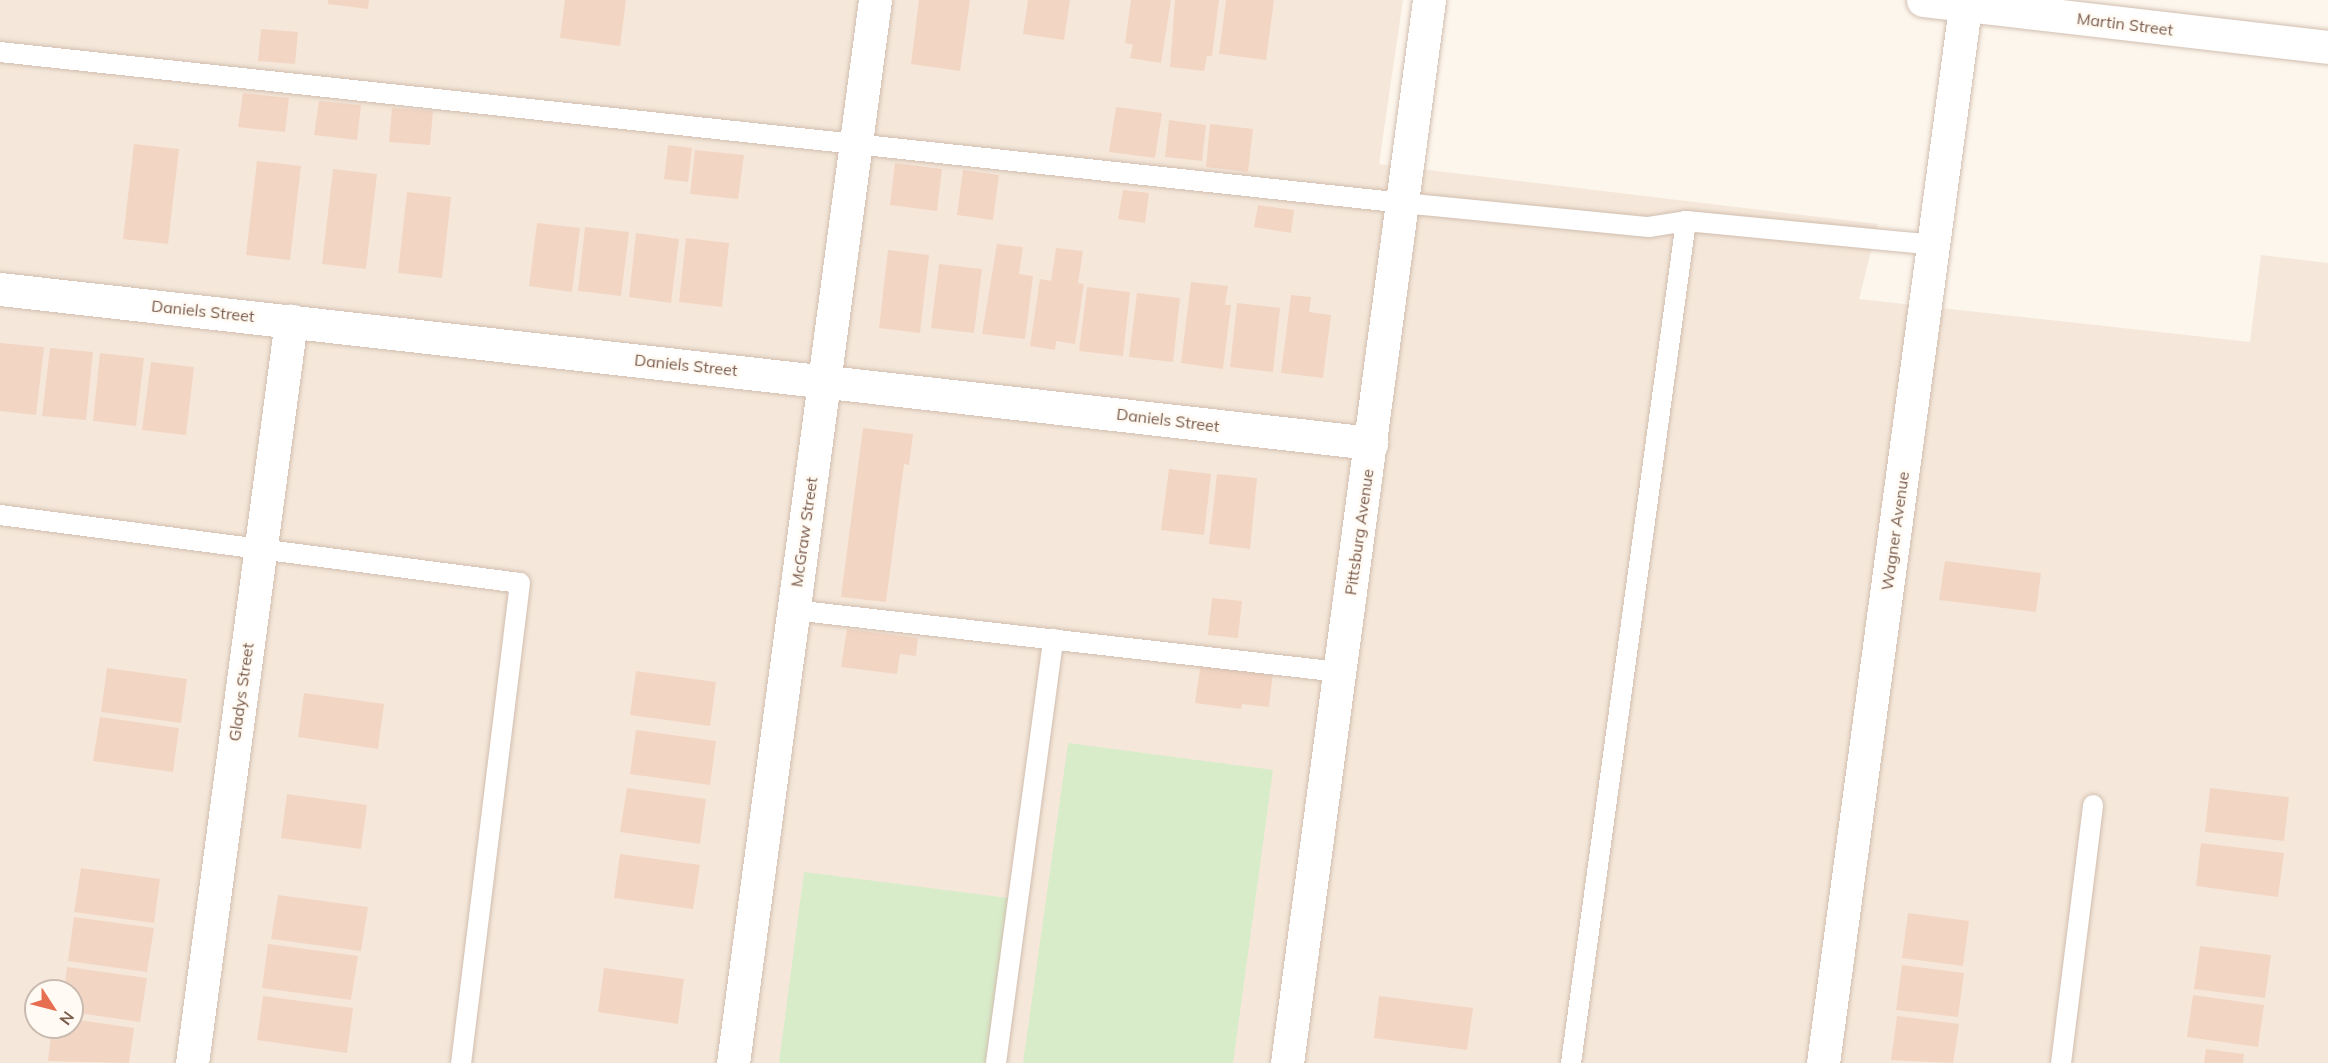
<!DOCTYPE html>
<html>
<head>
<meta charset="utf-8">
<style>
  body { margin:0 }
  #map { position:relative; width:2328px; height:1063px; overflow:hidden; background:#fdf6ec; font-family:Mulish,sans-serif }
  div>[style] { position:absolute }
  [style*='--x'] { left:calc(var(--x)*1px); top:calc(var(--y)*1px); width:calc(var(--w)*1px); rotate:calc(var(--a)*1deg) }
  .residential>* { inset:0; background:#f5e8da }
  .green>* { inset:0; background:#d8ecc9 }
  .building>* { inset:0; background:#f3d5c3 }
  .roads { filter:drop-shadow(0 0 2px #d1beb0) drop-shadow(0 0 2px #d1beb0) }
  .service>* { height:20px; margin:-10px; padding:0 10px; transform-origin:10px; border-radius:10px; background:#fff }
  .minor>* { height:33px; margin:-16.5px; padding:0 16.5px; transform-origin:16.5px; border-radius:16.5px; background:#fff }
  .tertiary>* { height:33px; margin:-16.5px; padding:0 16.5px; transform-origin:16.5px; border-radius:16.5px; background:#fff }
  span { translate:-50% -50%; white-space:nowrap; text-align:center; line-height:1.15; -webkit-text-stroke:5px #fffaf3; paint-order:stroke }
  .street-label { font-size:16px; color:#7a5c4d }
  .north { position:absolute; left:24px; top:979px; width:60px; height:60px; box-sizing:border-box; background:#fffaf3; border:2px solid #cabbb1; border-radius:50%; rotate:126deg; font-size:16px; font-weight:700; line-height:24px; text-align:center; color:#7a5c4d }
  .north::after { content:''; display:block; margin:auto; width:21px; height:27px; background:#e76f51; clip-path:polygon(50% 0,100% 100%,50% 72%,0 100%) }
</style>
</head>
<body>
<div id="map">
  <div class="residential">
    <i style="clip-path:polygon(evenodd,0 0,1403px 0,1379px 164px,1878px 224px,1859px 299px,2250px 342px,2261px 255px,2328px 263px,2328px 1063px,0 1063px,0 0,36px 991px,72px 991px,72px 1027px,36px 1027px,36px 991px)"></i>
  </div>
  <div class="green">
    <i style="clip-path:polygon(1068px 743px,1273px 770px,1233px 1063px,1023px 1063px)"></i>
    <i style="clip-path:polygon(804px 872px,1008px 898px,986px 1063px,779px 1063px)"></i>
  </div>
  <div class="building">
    <i style="clip-path:polygon(328px 0,369px 0,368px 9px,328px 4px)"></i>
    <i style="clip-path:polygon(565px 0,626px 0,620px 46px,560px 38px)"></i>
    <i style="clip-path:polygon(919px 0,970px 0,960px 71px,911px 64px)"></i>
    <i style="clip-path:polygon(1028px 0,1070px 0,1064px 40px,1023px 34px)"></i>
    <i style="clip-path:polygon(1131px 0,1171px 0,1161px 63px,1130px 58px,1133px 45px,1125px 43px)"></i>
    <i style="clip-path:polygon(1175px 0,1219px 0,1212px 56px,1207px 56px,1204px 71px,1170px 67px)"></i>
    <i style="clip-path:polygon(1226px 0,1274px 0,1266px 60px,1219px 54px)"></i>
    <i style="clip-path:polygon(261px 29px,298px 32px,295px 64px,258px 61px)"></i>
    <i style="clip-path:polygon(243px 93px,289px 98px,285px 132px,238px 127px)"></i>
    <i style="clip-path:polygon(319px 101px,361px 105px,357px 140px,314px 135px)"></i>
    <i style="clip-path:polygon(1116px 107px,1162px 113px,1155px 158px,1109px 152px)"></i>
    <i style="clip-path:polygon(392px 108px,433px 111px,430px 145px,389px 142px)"></i>
    <i style="clip-path:polygon(1169px 120px,1206px 125px,1202px 161px,1165px 157px)"></i>
    <i style="clip-path:polygon(1210px 124px,1253px 129px,1248px 172px,1206px 167px)"></i>
    <i style="clip-path:polygon(134px 144px,179px 149px,168px 244px,123px 239px)"></i>
    <i style="clip-path:polygon(668px 145px,692px 148px,688px 182px,664px 179px)"></i>
    <i style="clip-path:polygon(695px 150px,744px 155px,738px 199px,690px 194px)"></i>
    <i style="clip-path:polygon(257px 161px,301px 166px,290px 260px,246px 255px)"></i>
    <i style="clip-path:polygon(895px 163px,942px 169px,937px 211px,890px 205px)"></i>
    <i style="clip-path:polygon(333px 169px,377px 174px,366px 269px,322px 264px)"></i>
    <i style="clip-path:polygon(963px 170px,999px 175px,993px 220px,957px 215px)"></i>
    <i style="clip-path:polygon(1123px 190px,1149px 193px,1145px 223px,1118px 219px)"></i>
    <i style="clip-path:polygon(407px 192px,451px 197px,442px 278px,398px 273px)"></i>
    <i style="clip-path:polygon(1258px 205px,1294px 210px,1291px 233px,1254px 227px)"></i>
    <i style="clip-path:polygon(537px 223px,580px 228px,572px 292px,529px 286px)"></i>
    <i style="clip-path:polygon(585px 227px,629px 232px,621px 296px,578px 291px)"></i>
    <i style="clip-path:polygon(636px 233px,679px 239px,671px 303px,629px 297px)"></i>
    <i style="clip-path:polygon(686px 238px,729px 243px,722px 307px,679px 302px)"></i>
    <i style="clip-path:polygon(997px 244px,1023px 247px,1019px 274px,1033px 276px,1025px 339px,982px 334px)"></i>
    <i style="clip-path:polygon(1056px 248px,1083px 251px,1078px 283px,1084px 284px,1075px 344px,1056px 341px,1055px 350px,1030px 346px,1040px 279px,1051px 281px)"></i>
    <i style="clip-path:polygon(888px 250px,929px 255px,920px 333px,879px 328px)"></i>
    <i style="clip-path:polygon(939px 264px,982px 269px,974px 333px,931px 328px)"></i>
    <i style="clip-path:polygon(1191px 282px,1228px 286px,1225px 305px,1231px 305px,1223px 369px,1181px 363px)"></i>
    <i style="clip-path:polygon(1087px 287px,1130px 292px,1123px 356px,1079px 351px)"></i>
    <i style="clip-path:polygon(1137px 293px,1180px 298px,1173px 362px,1129px 357px)"></i>
    <i style="clip-path:polygon(1291px 295px,1311px 297px,1309px 312px,1331px 315px,1323px 378px,1281px 373px)"></i>
    <i style="clip-path:polygon(1237px 303px,1280px 308px,1273px 372px,1230px 367px)"></i>
    <i style="clip-path:polygon(0 343px,44px 347px,36px 415px,0 411px)"></i>
    <i style="clip-path:polygon(50px 348px,93px 352px,86px 420px,42px 416px)"></i>
    <i style="clip-path:polygon(100px 353px,144px 358px,136px 426px,93px 421px)"></i>
    <i style="clip-path:polygon(151px 362px,194px 367px,186px 435px,142px 430px)"></i>
    <i style="clip-path:polygon(863px 428px,913px 434px,909px 465px,904px 464px,886px 602px,841px 597px)"></i>
    <i style="clip-path:polygon(1169px 469px,1211px 474px,1204px 535px,1161px 530px)"></i>
    <i style="clip-path:polygon(1217px 474px,1257px 478px,1250px 549px,1209px 544px)"></i>
    <i style="clip-path:polygon(1945px 561px,2041px 573px,2036px 612px,1939px 600px)"></i>
    <i style="clip-path:polygon(1212px 598px,1242px 601px,1238px 638px,1208px 635px)"></i>
    <i style="clip-path:polygon(847px 629px,918px 638px,916px 656px,900px 654px,897px 674px,841px 667px)"></i>
    <i style="clip-path:polygon(1201px 662px,1273px 672px,1269px 707px,1242px 704px,1241px 709px,1195px 703px)"></i>
    <i style="clip-path:polygon(107px 668px,187px 679px,181px 723px,101px 712px)"></i>
    <i style="clip-path:polygon(636px 671px,716px 682px,710px 726px,630px 715px)"></i>
    <i style="clip-path:polygon(304px 693px,384px 704px,378px 749px,298px 737px)"></i>
    <i style="clip-path:polygon(100px 717px,179px 728px,173px 772px,93px 761px)"></i>
    <i style="clip-path:polygon(636px 730px,716px 741px,710px 785px,630px 774px)"></i>
    <i style="clip-path:polygon(627px 788px,706px 799px,700px 844px,620px 832px)"></i>
    <i style="clip-path:polygon(2210px 788px,2289px 797px,2284px 841px,2205px 832px)"></i>
    <i style="clip-path:polygon(287px 794px,367px 805px,361px 849px,281px 838px)"></i>
    <i style="clip-path:polygon(2201px 843px,2284px 853px,2278px 897px,2196px 886px)"></i>
    <i style="clip-path:polygon(620px 854px,700px 865px,693px 909px,614px 898px)"></i>
    <i style="clip-path:polygon(81px 868px,160px 879px,154px 923px,74px 912px)"></i>
    <i style="clip-path:polygon(278px 895px,368px 907px,361px 951px,271px 939px)"></i>
    <i style="clip-path:polygon(1908px 913px,1969px 921px,1963px 966px,1902px 958px)"></i>
    <i style="clip-path:polygon(74px 917px,154px 928px,147px 972px,68px 961px)"></i>
    <i style="clip-path:polygon(268px 944px,358px 956px,351px 1000px,262px 988px)"></i>
    <i style="clip-path:polygon(2200px 946px,2271px 955px,2265px 998px,2194px 989px)"></i>
    <i style="clip-path:polygon(1902px 965px,1964px 973px,1958px 1017px,1896px 1010px)"></i>
    <i style="clip-path:polygon(67px 967px,147px 978px,140px 1022px,72px 1012px,72px 991px,64px 991px)"></i>
    <i style="clip-path:polygon(604px 968px,684px 979px,678px 1024px,598px 1012px)"></i>
    <i style="clip-path:polygon(2193px 995px,2264px 1005px,2258px 1047px,2187px 1037px)"></i>
    <i style="clip-path:polygon(263px 996px,353px 1008px,347px 1053px,257px 1040px)"></i>
    <i style="clip-path:polygon(1379px 996px,1473px 1008px,1467px 1050px,1374px 1038px)"></i>
    <i style="clip-path:polygon(1897px 1016px,1959px 1024px,1953px 1063px,1891px 1060px)"></i>
    <i style="clip-path:polygon(72px 1019px,134px 1028px,129px 1063px,48px 1061px,52px 1027px,72px 1027px)"></i>
    <i style="clip-path:polygon(2206px 1049px,2244px 1054px,2243px 1063px,2204px 1063px)"></i>
  </div>
  <div class="roads">
    <div class="service">
      <i style="--x:0;--y:52;--w:1411;--a:6.14"></i>
      <i style="--x:1403;--y:203;--w:247;--a:5.6"></i>
      <i style="--x:1649;--y:227;--w:37;--a:-9"></i>
      <i style="--x:1686;--y:221;--w:248;--a:5.5"></i>
      <i style="--x:0;--y:515;--w:524;--a:7.45"></i>
      <i style="--x:520;--y:583;--w:484;--a:97"></i>
      <i style="--x:793;--y:610;--w:551;--a:6.47"></i>
      <i style="--x:996;--y:1063;--w:428;--a:-82.3"></i>
      <i style="--x:1571;--y:1063;--w:850;--a:-82.22"></i>
      <i style="--x:2061;--y:1063;--w:260;--a:-82.9"></i>
    </div>
    <div class="minor">
      <i style="--x:1923;--y:0;--w:408;--a:6.6"></i>
      <i style="--x:0;--y:289;--w:1380;--a:6.41"></i>
      <i style="--x:192;--y:1063;--w:749;--a:-82.4"></i>
      <i style="--x:1287;--y:1063;--w:1072;--a:-82.39"></i>
      <i style="--x:1823;--y:1063;--w:1073;--a:-82.34"></i>
    </div>
    <div class="tertiary">
      <i style="--x:733;--y:1063;--w:1072;--a:-82.39"></i>
    </div>
  </div>
  <div class="street-label">
    <span style="left:2125px;top:24px;rotate:7deg">Martin Street</span>
    <span style="left:203px;top:311px;rotate:6deg">Daniels Street</span>
    <span style="left:686px;top:365px;rotate:6deg">Daniels Street</span>
    <span style="left:1168px;top:420px;rotate:7deg">Daniels Street</span>
    <span style="left:1895px;top:531px;rotate:-82deg">Wagner Avenue</span>
    <span style="left:804px;top:532px;rotate:-82deg">McGraw Street</span>
    <span style="left:1359px;top:532px;rotate:-82deg">Pittsburg Avenue</span>
    <span style="left:241px;top:692px;rotate:-82deg">Gladys Street</span>
  </div>
  <div class="north">N</div>
</div>
</body>
</html>
